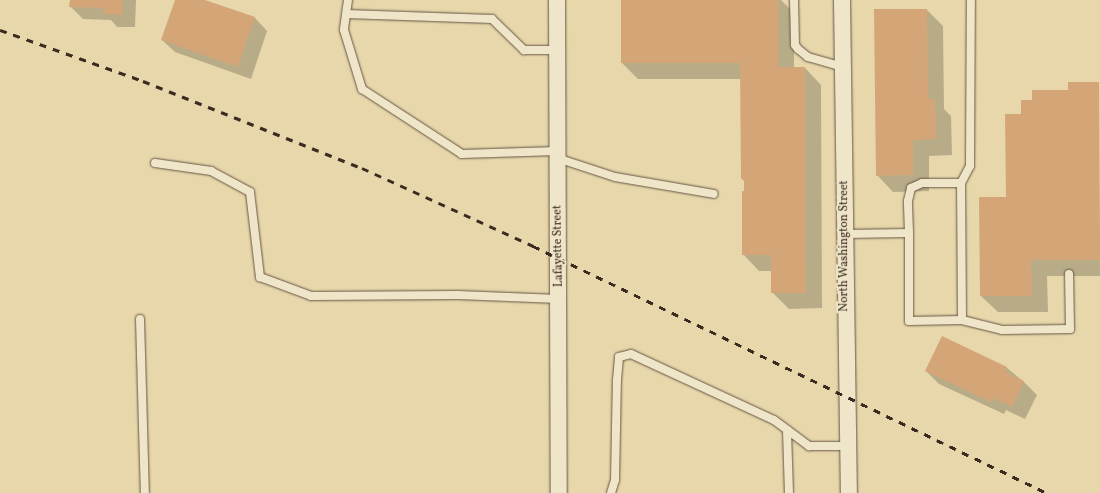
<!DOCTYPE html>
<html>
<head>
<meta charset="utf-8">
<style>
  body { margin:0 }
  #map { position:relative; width:1100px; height:493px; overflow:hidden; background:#e7d7ab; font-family:Vollkorn,serif }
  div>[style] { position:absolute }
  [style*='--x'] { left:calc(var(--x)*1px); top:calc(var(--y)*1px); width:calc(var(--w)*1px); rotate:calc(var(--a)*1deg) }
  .shadow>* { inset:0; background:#0003 }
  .building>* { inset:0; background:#d3a577 }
  .roads { filter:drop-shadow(0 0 1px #665543) drop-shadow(0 0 1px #665543) }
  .lane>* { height:8px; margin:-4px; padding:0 4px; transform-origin:4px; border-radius:4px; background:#efe5c8 }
  .street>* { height:16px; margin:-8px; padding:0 8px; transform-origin:8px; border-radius:8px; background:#efe5c8 }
  .rail>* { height:3px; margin-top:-1.5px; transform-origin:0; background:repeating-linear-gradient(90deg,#3b2a20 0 7px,transparent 0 14px) }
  span { translate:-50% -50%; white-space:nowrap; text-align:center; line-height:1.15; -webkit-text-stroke:4px #efe5c8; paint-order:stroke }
  .street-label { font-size:12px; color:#3b2a20 }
</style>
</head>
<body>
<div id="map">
  <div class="shadow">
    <i style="clip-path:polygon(71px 0,136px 0,135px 27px,117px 27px,111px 20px,83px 19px,70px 6px)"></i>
    <i style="clip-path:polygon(176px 0,202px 0,255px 18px,267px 31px,251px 79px,175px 52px,162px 40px)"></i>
    <i style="clip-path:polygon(622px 0,781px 0,794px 13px,794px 68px,805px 68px,821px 85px,822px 308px,789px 309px,772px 292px,772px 271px,759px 271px,743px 254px,745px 182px,742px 179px,741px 79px,638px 79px,622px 63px)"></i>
    <i style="clip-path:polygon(927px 10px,943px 26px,944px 109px,951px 116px,952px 155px,929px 156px,929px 191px,893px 192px,877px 175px)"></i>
    <i style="clip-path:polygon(1098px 83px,1100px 276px,1047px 276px,1048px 312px,998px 312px,981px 296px,1007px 198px,1022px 115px,1033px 101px)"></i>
    <i style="clip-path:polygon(942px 338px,1007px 368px,1024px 382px,1037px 395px,1025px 419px,1006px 410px,1004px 414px,939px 384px,926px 371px)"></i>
  </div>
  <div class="building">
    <i style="clip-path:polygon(70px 0,123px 0,122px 15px,103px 14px,104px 8px,69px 7px)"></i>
    <i style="clip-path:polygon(175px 0,205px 0,255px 17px,238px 67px,161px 40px)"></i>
    <i style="clip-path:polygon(621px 0,778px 0,778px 67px,805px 67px,806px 293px,771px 293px,771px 255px,742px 255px,742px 191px,744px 191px,744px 179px,741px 179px,740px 63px,621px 63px)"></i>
    <i style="clip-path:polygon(874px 9px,927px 9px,928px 99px,935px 99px,936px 139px,913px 140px,913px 175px,876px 176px)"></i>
    <i style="clip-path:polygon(1068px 82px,1099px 82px,1100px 260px,1031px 260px,1032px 296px,980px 296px,979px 197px,1006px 197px,1005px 114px,1021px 114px,1021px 100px,1032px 100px,1032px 90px,1068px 90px)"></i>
    <i style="clip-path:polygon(942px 336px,1007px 367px,1005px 372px,1024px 381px,1012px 407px,993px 398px,991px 402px,925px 371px)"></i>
  </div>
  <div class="roads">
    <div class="lane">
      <i style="--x:348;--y:0;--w:30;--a:98"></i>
      <i style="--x:344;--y:30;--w:62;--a:73"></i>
      <i style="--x:362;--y:89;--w:119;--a:33"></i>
      <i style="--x:462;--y:154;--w:95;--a:-1.8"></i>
      <i style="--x:794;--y:0;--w:45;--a:88.7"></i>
      <i style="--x:795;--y:45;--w:5;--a:53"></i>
      <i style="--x:798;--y:49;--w:13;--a:39"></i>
      <i style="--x:808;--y:57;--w:37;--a:16"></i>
      <i style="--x:346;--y:14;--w:146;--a:2"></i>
      <i style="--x:492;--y:19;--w:45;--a:44.1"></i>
      <i style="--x:524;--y:50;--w:33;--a:0"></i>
      <i style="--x:557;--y:158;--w:61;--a:18.1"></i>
      <i style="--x:615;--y:177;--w:100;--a:9.7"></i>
      <i style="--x:155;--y:163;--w:57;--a:8.1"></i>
      <i style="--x:211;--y:171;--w:44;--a:28.3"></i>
      <i style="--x:250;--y:192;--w:86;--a:83.3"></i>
      <i style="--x:260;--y:277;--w:54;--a:20.4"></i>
      <i style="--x:311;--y:296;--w:147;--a:-0.4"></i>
      <i style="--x:458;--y:295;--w:101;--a:2.3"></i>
      <i style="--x:909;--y:233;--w:32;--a:-92"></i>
      <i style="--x:908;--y:201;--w:13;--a:-77"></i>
      <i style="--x:911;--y:188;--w:12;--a:-24"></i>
      <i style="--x:922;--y:183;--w:39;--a:0"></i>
      <i style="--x:845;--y:234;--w:64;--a:-0.9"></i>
      <i style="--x:909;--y:233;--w:88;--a:90"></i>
      <i style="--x:909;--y:321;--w:53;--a:-1.1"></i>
      <i style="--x:962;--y:320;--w:137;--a:-90.4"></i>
      <i style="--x:961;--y:183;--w:19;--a:-62"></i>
      <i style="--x:970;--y:166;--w:166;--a:-89.7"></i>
      <i style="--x:140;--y:319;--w:174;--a:88.4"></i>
      <i style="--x:962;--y:320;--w:41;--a:14"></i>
      <i style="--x:1002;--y:330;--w:68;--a:-0.8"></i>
      <i style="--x:1070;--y:329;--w:55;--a:-91"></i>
      <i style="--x:787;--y:430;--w:63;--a:88.2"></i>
      <i style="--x:611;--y:493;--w:14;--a:-73"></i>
      <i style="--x:615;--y:480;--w:100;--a:-88.9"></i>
      <i style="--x:617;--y:380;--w:23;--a:-85"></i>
      <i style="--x:619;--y:357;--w:12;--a:-14"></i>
      <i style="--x:631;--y:354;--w:157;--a:24.8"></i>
      <i style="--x:774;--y:420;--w:44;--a:36.6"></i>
      <i style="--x:809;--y:446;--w:39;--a:0"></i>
    </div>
    <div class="street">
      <i style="--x:557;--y:0;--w:493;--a:89.8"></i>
      <i style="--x:842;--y:0;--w:493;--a:89.2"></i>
    </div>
  </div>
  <div class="rail">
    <i style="--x:0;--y:30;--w:152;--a:19.6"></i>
    <i style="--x:143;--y:81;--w:236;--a:21.7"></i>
    <i style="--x:362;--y:168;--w:188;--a:24.5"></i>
    <i style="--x:533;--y:246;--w:570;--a:25.67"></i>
  </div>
  <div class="street-label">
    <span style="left:559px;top:246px;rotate:-91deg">Lafayette Street</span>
    <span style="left:845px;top:246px;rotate:-90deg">North Washington Street</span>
  </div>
</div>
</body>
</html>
